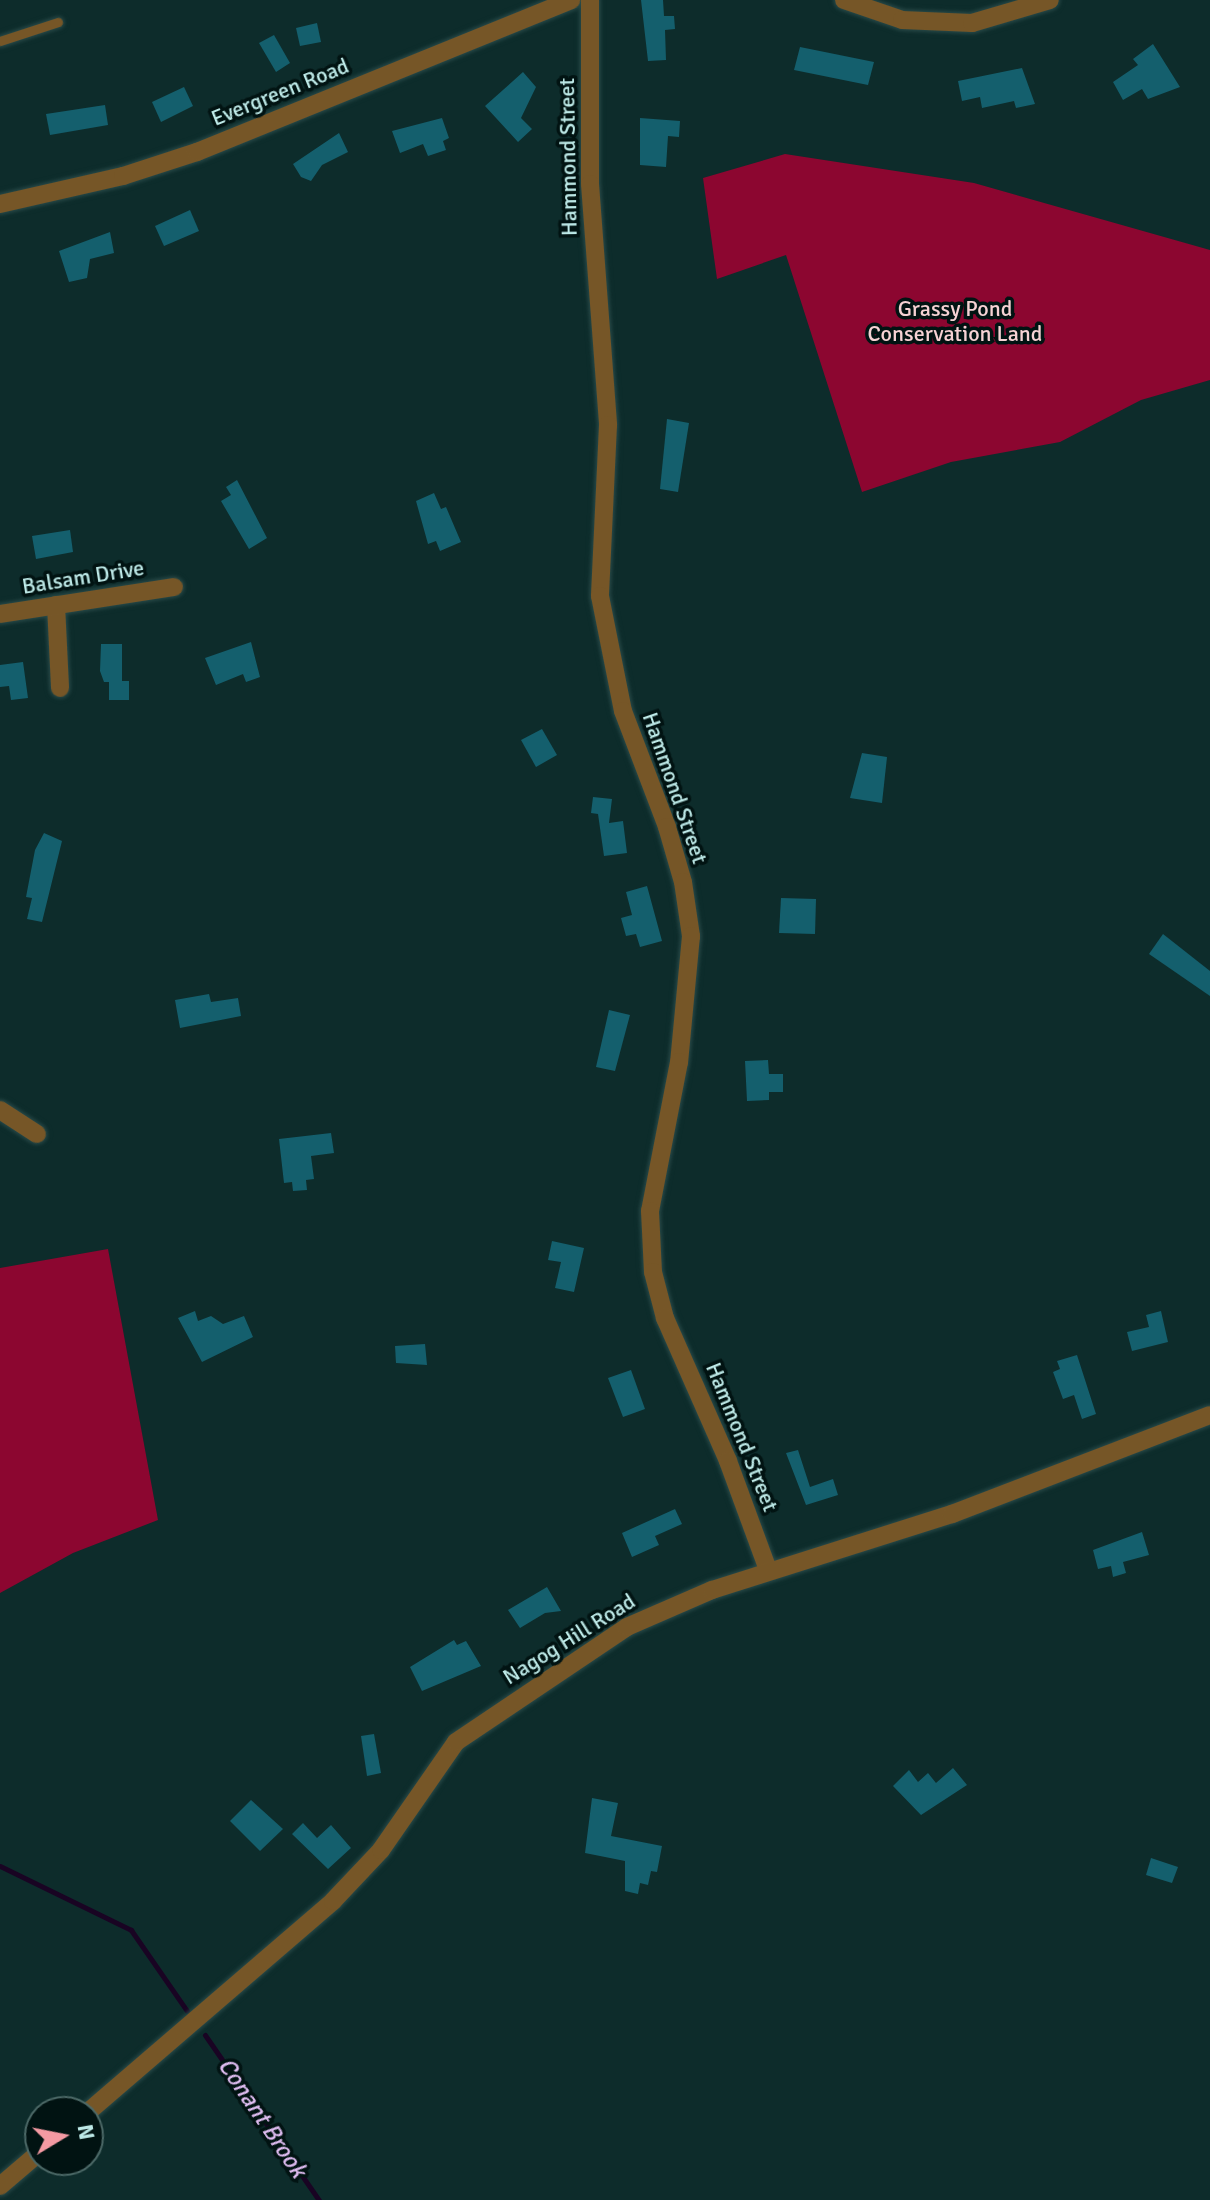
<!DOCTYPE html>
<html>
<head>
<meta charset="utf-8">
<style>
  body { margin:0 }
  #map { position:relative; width:1210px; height:2200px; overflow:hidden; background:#0d2c2b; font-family:Signika,sans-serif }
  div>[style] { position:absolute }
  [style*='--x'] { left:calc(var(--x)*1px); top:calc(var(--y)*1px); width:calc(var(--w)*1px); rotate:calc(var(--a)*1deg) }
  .green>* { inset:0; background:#8c0630 }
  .stream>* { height:5px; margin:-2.5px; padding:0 2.5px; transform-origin:2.5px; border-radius:2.5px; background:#190423 }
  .building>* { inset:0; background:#145f6d }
  .roads { filter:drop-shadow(0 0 2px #294a49) drop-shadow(0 0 2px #294a49) }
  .service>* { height:9px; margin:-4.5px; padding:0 4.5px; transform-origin:4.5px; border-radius:4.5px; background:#765627 }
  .minor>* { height:18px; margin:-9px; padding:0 9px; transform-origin:9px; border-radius:9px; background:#765627 }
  span { translate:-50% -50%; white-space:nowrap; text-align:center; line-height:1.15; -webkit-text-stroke:7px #011312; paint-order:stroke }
  .street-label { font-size:22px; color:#bde9e7 }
  .park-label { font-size:22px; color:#f6d2d4 }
  .water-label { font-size:24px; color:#debcf0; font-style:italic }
  .north { position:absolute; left:24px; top:2096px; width:80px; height:80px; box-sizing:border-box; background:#011312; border:2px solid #4c6967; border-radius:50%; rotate:80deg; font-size:22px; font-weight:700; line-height:32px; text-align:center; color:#bde9e7 }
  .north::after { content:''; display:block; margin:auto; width:28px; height:36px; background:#f49aa3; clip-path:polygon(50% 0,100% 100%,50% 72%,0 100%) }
</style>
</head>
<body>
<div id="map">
  <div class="green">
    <i style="clip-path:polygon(785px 154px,974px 183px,1210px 250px,1210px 380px,1141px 400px,1060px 442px,951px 462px,862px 492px,786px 255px,717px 279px,703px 178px)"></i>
    <i style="clip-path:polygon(108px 1249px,158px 1520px,73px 1553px,0 1593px,0 1268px)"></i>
  </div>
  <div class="stream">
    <i style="--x:0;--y:1866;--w:146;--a:26"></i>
    <i style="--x:131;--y:1930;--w:98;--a:55.3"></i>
    <i style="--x:205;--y:2035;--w:201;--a:55.4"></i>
  </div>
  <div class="building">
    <i style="clip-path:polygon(641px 0,663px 0,664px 16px,674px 16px,675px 29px,665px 30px,666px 60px,648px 61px)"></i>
    <i style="clip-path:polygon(317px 23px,321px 42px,300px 46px,296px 28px)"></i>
    <i style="clip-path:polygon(274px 35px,290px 63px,276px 72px,259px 43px)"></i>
    <i style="clip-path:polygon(1153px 44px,1180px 87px,1148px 99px,1142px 89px,1123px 100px,1113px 82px,1138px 65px,1133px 59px)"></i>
    <i style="clip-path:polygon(800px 47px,874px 62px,868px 85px,794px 70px)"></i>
    <i style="clip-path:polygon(1022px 68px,1035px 104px,1016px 108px,1014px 101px,982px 108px,980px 97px,962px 101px,958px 81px)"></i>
    <i style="clip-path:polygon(523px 72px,536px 87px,521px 118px,532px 129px,518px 142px,485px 106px)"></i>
    <i style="clip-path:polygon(184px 87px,193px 106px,161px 122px,152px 102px)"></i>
    <i style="clip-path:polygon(105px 105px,108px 125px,50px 135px,46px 114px)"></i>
    <i style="clip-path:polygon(442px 118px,449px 138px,443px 141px,446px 150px,428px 156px,423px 144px,400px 153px,392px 131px)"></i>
    <i style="clip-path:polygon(640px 118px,680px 121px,679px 137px,668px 136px,666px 167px,640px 165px)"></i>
    <i style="clip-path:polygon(339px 133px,348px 152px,322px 165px,311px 181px,301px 177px,293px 164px)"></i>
    <i style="clip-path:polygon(190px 210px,199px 231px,164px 246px,155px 226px)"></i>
    <i style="clip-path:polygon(110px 232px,114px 253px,90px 259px,87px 278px,69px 282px,59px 251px)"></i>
    <i style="clip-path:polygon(667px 419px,689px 423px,678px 492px,660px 489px)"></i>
    <i style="clip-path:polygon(237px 480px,267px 538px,249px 549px,221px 501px,231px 495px,226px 487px)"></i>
    <i style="clip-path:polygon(434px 493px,441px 509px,446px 507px,461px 542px,440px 551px,436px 541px,428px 544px,416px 501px)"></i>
    <i style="clip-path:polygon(70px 530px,73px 552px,36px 559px,32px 536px)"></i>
    <i style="clip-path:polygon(251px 642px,260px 677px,246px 682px,243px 674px,216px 685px,205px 658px)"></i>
    <i style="clip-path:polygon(101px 644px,122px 644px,122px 681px,129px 681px,129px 700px,109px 700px,109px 682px,104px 682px,100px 671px)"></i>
    <i style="clip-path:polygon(23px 662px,28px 698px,11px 700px,9px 686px,0 687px,0 665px)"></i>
    <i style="clip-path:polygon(542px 729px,557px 755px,536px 767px,521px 740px)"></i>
    <i style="clip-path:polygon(862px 753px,887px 757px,882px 803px,850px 798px)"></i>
    <i style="clip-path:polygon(593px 797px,612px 799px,609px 823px,623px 821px,627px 853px,604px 856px,598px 814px,591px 813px)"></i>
    <i style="clip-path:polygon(44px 833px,62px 841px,42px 922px,27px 919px,32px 898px,26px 897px,35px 850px)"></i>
    <i style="clip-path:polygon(647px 886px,662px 941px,640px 947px,636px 934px,626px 936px,621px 918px,632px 915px,626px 892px)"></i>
    <i style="clip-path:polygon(781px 898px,816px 899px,815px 934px,779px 933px)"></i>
    <i style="clip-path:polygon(1163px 934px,1210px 971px,1210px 996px,1149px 954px)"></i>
    <i style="clip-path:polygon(209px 994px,211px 1002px,238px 998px,241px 1016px,180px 1028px,175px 1000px)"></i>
    <i style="clip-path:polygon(609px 1010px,630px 1015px,615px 1071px,596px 1067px)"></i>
    <i style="clip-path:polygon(768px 1060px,769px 1074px,783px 1074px,783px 1092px,769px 1092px,769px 1100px,747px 1101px,745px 1061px)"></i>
    <i style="clip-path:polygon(331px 1133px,334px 1153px,311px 1156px,314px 1179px,306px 1180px,307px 1190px,293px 1191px,292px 1182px,284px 1183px,279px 1139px)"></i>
    <i style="clip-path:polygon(552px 1241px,584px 1248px,574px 1292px,555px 1288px,561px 1262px,548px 1260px)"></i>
    <i style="clip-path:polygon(195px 1311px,198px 1321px,211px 1316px,223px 1324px,244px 1316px,253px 1337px,202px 1362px,178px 1318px)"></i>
    <i style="clip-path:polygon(1161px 1311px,1168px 1342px,1132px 1351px,1127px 1332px,1149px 1327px,1146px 1315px)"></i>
    <i style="clip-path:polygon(425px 1344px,427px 1365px,396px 1363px,395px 1346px)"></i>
    <i style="clip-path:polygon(1077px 1355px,1096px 1414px,1082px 1419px,1074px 1395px,1063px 1399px,1053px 1372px,1060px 1369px,1057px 1361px)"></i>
    <i style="clip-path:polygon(631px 1370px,645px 1409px,623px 1417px,608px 1378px)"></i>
    <i style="clip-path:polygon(798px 1450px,810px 1487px,833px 1479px,838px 1495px,806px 1505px,786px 1453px)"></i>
    <i style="clip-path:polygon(675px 1509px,682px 1524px,655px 1536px,659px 1545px,632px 1557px,622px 1533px)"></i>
    <i style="clip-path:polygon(1142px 1532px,1149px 1555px,1123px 1562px,1126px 1573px,1113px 1577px,1111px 1566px,1098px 1569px,1093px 1550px)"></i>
    <i style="clip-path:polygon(547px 1587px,561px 1611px,545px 1613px,520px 1628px,508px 1610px)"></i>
    <i style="clip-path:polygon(454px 1640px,457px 1645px,466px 1641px,481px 1666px,422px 1691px,410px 1667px)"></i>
    <i style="clip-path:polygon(374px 1734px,381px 1773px,367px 1776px,361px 1736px)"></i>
    <i style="clip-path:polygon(953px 1768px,967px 1785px,921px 1815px,893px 1786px,909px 1770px,918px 1782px,928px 1773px,936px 1783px)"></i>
    <i style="clip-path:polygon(592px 1798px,618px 1803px,611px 1836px,662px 1846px,657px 1872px,651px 1871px,648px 1885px,640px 1883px,638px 1894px,625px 1891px,625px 1861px,585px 1853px)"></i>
    <i style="clip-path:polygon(251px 1800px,283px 1829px,260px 1851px,230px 1821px)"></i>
    <i style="clip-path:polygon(303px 1823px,317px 1838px,331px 1825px,351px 1848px,328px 1869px,292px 1834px)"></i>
    <i style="clip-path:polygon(1151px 1858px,1178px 1867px,1172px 1883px,1146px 1875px)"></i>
  </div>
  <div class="roads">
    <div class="service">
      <i style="--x:0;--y:41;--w:61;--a:-18.1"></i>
    </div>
    <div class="minor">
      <i style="--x:590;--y:0;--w:184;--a:90"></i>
      <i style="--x:590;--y:184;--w:242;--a:85.7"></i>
      <i style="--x:608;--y:425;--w:171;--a:92.7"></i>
      <i style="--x:600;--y:596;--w:117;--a:78.7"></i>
      <i style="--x:623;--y:711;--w:124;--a:69.2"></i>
      <i style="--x:667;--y:827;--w:57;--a:73.8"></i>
      <i style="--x:683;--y:882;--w:55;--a:81.6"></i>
      <i style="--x:691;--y:936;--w:127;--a:95.4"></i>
      <i style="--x:679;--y:1062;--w:152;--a:101"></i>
      <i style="--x:650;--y:1211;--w:61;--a:87.2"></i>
      <i style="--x:653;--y:1272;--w:48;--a:75.4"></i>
      <i style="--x:665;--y:1318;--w:156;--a:66.2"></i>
      <i style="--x:728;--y:1461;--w:116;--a:69.8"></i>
      <i style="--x:844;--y:0;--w:61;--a:19"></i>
      <i style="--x:902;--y:20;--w:70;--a:2.5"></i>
      <i style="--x:972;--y:23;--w:81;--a:-16.4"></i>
      <i style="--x:0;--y:204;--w:126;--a:-12.8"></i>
      <i style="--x:123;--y:176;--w:78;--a:-18"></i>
      <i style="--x:197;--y:152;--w:404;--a:-22.1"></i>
      <i style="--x:56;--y:605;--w:83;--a:87.2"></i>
      <i style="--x:0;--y:614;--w:176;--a:-8.8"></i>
      <i style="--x:0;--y:1110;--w:44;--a:33"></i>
      <i style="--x:88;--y:2112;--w:323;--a:-40.7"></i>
      <i style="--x:333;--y:1901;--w:70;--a:-46.7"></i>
      <i style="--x:381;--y:1850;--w:131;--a:-55.2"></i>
      <i style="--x:456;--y:1742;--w:206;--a:-33.9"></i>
      <i style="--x:627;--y:1627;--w:93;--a:-23.5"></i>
      <i style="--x:712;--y:1590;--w:252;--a:-17.6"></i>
      <i style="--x:952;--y:1514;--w:276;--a:-21"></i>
      <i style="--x:0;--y:2186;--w:52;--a:-40.4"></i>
    </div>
  </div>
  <div class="street-label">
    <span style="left:280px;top:92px;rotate:-22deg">Evergreen Road</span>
    <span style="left:568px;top:157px;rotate:-91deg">Hammond Street</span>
    <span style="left:83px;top:577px;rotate:-9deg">Balsam Drive</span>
    <span style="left:675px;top:788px;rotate:71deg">Hammond Street</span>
    <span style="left:742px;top:1437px;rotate:68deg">Hammond Street</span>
    <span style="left:569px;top:1639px;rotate:-32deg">Nagog Hill Road</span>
  </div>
  <div class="park-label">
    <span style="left:955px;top:321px">Grassy Pond<br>Conservation Land</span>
  </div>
  <div class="water-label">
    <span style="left:262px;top:2118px;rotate:56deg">Conant Brook</span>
  </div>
  <div class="north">N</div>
</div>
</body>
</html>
